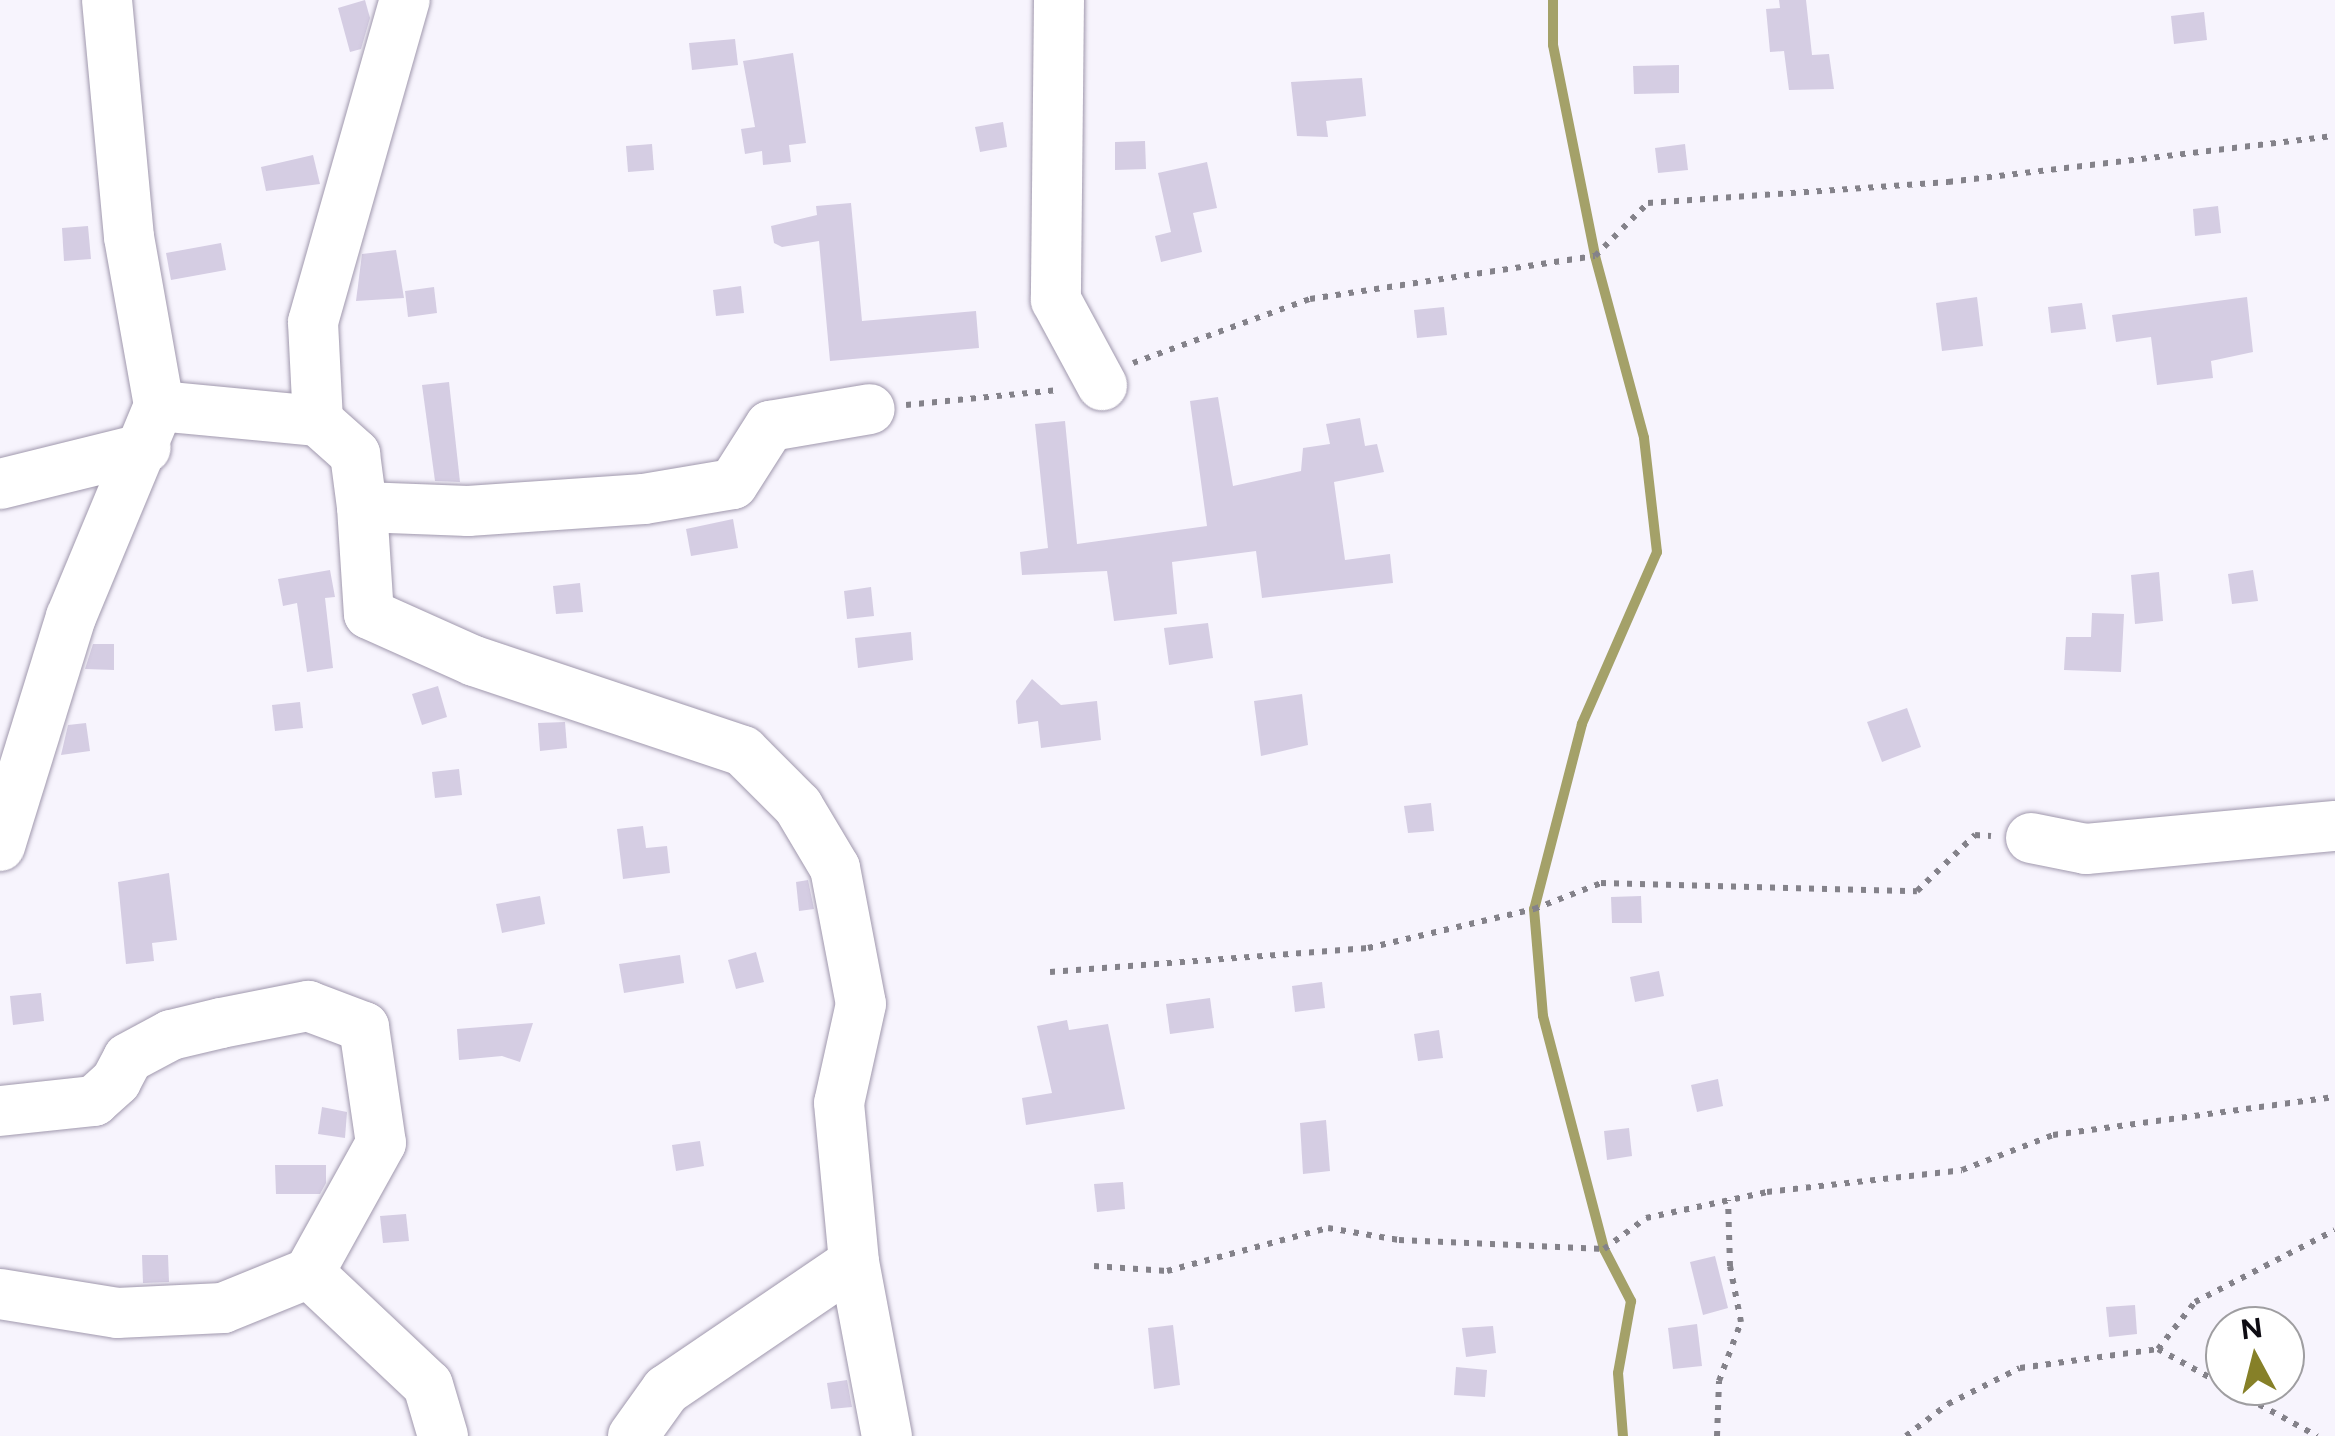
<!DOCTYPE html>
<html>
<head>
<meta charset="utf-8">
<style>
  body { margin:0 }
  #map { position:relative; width:2335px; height:1436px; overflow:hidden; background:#f7f4fd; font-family:Figtree,sans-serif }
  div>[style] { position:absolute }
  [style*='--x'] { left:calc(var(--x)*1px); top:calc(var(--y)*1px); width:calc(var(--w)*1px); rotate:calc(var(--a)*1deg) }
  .stream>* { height:10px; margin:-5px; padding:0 5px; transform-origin:5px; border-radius:5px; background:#a4a169 }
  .building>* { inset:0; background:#d5cde3 }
  .path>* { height:6px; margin-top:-3px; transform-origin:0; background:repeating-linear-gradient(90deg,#84828a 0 5px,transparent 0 13px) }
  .roads { filter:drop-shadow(0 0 2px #a098ad) drop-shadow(0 0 2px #a098ad) }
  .minor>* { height:50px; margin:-25px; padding:0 25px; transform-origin:25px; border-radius:25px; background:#fff }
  span { translate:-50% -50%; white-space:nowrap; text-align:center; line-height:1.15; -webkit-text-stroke:10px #fff; paint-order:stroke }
  .north { position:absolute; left:2205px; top:1306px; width:100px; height:100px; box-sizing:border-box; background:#fff; border:2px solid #9f9ea1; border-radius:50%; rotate:353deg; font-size:28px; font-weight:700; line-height:40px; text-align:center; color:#0e0c13 }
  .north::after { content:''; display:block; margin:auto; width:35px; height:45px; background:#868028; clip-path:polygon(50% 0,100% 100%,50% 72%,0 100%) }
</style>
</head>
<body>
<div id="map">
  <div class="stream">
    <i style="--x:1553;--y:0;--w:45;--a:90"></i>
    <i style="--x:1553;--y:45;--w:215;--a:78.7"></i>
    <i style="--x:1595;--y:256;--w:188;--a:74.9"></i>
    <i style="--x:1644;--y:438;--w:115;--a:83.5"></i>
    <i style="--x:1657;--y:552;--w:188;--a:113.6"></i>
    <i style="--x:1582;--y:724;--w:191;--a:104.5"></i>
    <i style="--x:1534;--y:909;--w:107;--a:85.2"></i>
    <i style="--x:1543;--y:1016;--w:241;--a:75.3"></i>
    <i style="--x:1604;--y:1249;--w:59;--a:62.6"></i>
    <i style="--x:1631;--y:1301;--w:73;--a:100.2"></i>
    <i style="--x:1618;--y:1373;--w:63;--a:85.5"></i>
  </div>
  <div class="building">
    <i style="clip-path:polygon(365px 0,370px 18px,361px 49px,350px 52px,338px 8px)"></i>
    <i style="clip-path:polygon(1779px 0,1806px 0,1812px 55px,1829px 54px,1834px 89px,1789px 90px,1784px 51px,1770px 52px,1766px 9px,1780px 8px)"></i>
    <i style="clip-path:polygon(2204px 12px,2207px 40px,2174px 44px,2171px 16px)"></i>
    <i style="clip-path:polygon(735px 39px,738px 65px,692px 70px,689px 43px)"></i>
    <i style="clip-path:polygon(793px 53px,806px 143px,789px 145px,791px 162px,763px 165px,762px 151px,745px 154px,741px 129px,755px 127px,743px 61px)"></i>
    <i style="clip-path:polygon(1679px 65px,1679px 93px,1634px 94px,1633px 66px)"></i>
    <i style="clip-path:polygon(1362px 78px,1366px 116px,1326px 121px,1328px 137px,1297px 136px,1291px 82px)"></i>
    <i style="clip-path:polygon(1003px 122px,1007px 147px,980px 152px,975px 127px)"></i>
    <i style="clip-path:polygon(1145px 141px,1146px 169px,1115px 170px,1115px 142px)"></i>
    <i style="clip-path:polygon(652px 144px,654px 170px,628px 172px,626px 146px)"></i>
    <i style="clip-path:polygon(1685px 144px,1688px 170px,1658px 173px,1655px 148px)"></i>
    <i style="clip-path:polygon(313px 155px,320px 184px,266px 191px,261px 167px)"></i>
    <i style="clip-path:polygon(1207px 162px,1217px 208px,1193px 213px,1202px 252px,1161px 262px,1155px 236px,1171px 232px,1158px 173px)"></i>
    <i style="clip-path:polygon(851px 203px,862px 321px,976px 311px,979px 348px,830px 361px,819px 241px,782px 247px,774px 243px,771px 226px,817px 215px,816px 206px)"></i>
    <i style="clip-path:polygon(2218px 206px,2221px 233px,2195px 236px,2193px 209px)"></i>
    <i style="clip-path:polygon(88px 226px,91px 259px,64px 261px,62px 228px)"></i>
    <i style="clip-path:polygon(221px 243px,226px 270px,171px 280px,166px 253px)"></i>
    <i style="clip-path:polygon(396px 250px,404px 298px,356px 301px,362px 254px)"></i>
    <i style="clip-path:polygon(741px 286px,744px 313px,716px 316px,713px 290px)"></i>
    <i style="clip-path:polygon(434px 287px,437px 313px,408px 317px,405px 291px)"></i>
    <i style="clip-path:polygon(1977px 297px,1983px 346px,1942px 351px,1936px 303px)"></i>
    <i style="clip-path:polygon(2247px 297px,2253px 352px,2211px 361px,2213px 378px,2157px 385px,2151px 337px,2116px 342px,2112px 315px)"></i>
    <i style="clip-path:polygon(2082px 303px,2086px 329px,2051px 333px,2048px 307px)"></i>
    <i style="clip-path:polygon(1444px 307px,1447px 335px,1417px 338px,1414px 310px)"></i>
    <i style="clip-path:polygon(449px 382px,460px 482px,435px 481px,422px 385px)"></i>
    <i style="clip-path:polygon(1218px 397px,1233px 486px,1301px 471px,1303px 448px,1330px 444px,1326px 424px,1360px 418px,1365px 446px,1377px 444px,1384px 472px,1334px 482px,1345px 560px,1390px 554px,1393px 583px,1262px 598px,1256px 551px,1172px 562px,1177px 614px,1114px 621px,1107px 571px,1022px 575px,1020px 552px,1048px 548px,1035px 424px,1065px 421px,1077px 544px,1207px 526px,1190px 401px)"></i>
    <i style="clip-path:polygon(733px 519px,738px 548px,691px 556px,686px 529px)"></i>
    <i style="clip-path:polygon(330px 570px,335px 597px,325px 598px,333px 668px,307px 672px,297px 603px,283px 606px,278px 579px)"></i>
    <i style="clip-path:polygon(2253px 570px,2258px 601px,2232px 604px,2228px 574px)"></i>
    <i style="clip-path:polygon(2159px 572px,2163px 621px,2135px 624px,2131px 575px)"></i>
    <i style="clip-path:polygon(580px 583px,583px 612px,556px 614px,553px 586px)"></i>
    <i style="clip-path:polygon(871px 587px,874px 616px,847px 619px,844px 591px)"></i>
    <i style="clip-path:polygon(2092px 613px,2124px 614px,2121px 672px,2064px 670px,2066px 637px,2091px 637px)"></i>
    <i style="clip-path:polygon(1208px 623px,1213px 658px,1169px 665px,1164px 628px)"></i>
    <i style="clip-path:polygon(911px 632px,913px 660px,858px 668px,855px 638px)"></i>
    <i style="clip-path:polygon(93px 644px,114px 644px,114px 670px,85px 669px)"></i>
    <i style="clip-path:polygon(1032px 679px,1061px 705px,1097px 701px,1101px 740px,1041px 748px,1038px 721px,1018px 724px,1016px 701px)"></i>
    <i style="clip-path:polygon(438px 686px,447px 717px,422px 725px,412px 694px)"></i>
    <i style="clip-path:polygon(1302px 694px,1308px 745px,1261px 756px,1254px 701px)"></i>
    <i style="clip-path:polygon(300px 702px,303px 728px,275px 731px,272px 705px)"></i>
    <i style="clip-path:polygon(1907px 708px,1921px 747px,1882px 762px,1867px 722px)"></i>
    <i style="clip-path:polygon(565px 722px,567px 748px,540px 751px,538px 723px)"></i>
    <i style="clip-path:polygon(86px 723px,90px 751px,61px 755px,68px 725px)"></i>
    <i style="clip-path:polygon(459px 769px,462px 795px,435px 798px,432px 772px)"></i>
    <i style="clip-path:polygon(1431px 803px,1434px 831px,1408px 833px,1404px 806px)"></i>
    <i style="clip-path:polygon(643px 826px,646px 848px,667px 846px,670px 873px,623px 879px,617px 829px)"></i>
    <i style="clip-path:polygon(169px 873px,177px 940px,152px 943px,154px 961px,126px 964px,118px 882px)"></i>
    <i style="clip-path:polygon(808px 880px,814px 909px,799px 911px,796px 882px)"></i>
    <i style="clip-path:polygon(540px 896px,545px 924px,502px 933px,496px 904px)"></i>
    <i style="clip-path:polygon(1641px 896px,1642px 923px,1612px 923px,1611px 897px)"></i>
    <i style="clip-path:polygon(756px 952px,764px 982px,736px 989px,728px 960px)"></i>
    <i style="clip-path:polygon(680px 955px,684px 983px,624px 993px,619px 964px)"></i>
    <i style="clip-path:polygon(1659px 971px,1664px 996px,1635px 1002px,1630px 977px)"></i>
    <i style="clip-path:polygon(1322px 982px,1325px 1008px,1295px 1012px,1292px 986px)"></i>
    <i style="clip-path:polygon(41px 993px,44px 1021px,13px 1025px,10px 996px)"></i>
    <i style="clip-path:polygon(1210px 998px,1214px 1028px,1170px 1034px,1166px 1004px)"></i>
    <i style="clip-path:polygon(1067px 1020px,1069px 1030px,1108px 1024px,1125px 1109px,1026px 1125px,1022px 1098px,1052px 1093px,1037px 1026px)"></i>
    <i style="clip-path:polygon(533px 1023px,520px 1062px,502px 1056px,459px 1060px,457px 1029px)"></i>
    <i style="clip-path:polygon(1439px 1030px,1443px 1058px,1418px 1061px,1414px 1034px)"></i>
    <i style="clip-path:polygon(1718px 1079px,1723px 1106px,1697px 1112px,1691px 1085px)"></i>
    <i style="clip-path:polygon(322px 1107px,347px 1112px,345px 1138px,318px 1134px)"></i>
    <i style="clip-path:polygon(1326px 1120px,1330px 1171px,1303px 1174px,1300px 1123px)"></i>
    <i style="clip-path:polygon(1629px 1128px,1632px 1156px,1607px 1160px,1604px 1131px)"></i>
    <i style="clip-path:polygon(700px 1141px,704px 1166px,676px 1171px,672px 1145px)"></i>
    <i style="clip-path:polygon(275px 1165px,326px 1165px,326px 1183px,320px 1194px,276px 1194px)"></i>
    <i style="clip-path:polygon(1123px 1182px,1125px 1209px,1097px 1212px,1094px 1184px)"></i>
    <i style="clip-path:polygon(406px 1214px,409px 1241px,383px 1243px,380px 1216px)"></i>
    <i style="clip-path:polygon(142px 1255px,168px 1255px,169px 1282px,143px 1283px)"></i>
    <i style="clip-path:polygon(1715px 1256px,1728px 1308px,1703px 1315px,1690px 1262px)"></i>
    <i style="clip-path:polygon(2135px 1305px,2137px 1334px,2109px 1337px,2106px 1307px)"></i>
    <i style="clip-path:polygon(1697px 1324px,1702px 1366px,1673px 1369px,1668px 1328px)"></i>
    <i style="clip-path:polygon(1173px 1325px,1180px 1385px,1154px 1389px,1148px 1328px)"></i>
    <i style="clip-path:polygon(1493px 1326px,1496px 1353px,1466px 1357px,1462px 1328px)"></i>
    <i style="clip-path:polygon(1456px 1367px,1487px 1370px,1485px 1397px,1454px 1395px)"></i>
    <i style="clip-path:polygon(847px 1380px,852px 1407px,831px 1409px,827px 1383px)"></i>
  </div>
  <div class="path">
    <i style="--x:1133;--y:363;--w:188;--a:-19.9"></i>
    <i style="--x:1310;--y:299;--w:288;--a:-8.6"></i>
    <i style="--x:1595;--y:256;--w:75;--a:-45"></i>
    <i style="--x:1648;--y:203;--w:301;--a:-4"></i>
    <i style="--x:1948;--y:182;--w:390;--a:-6.8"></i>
    <i style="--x:906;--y:405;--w:153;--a:-5.6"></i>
    <i style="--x:1050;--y:972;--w:319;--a:-4.3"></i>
    <i style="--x:1368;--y:948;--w:171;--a:-13.2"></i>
    <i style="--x:1534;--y:909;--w:72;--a:-21.2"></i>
    <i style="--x:1601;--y:883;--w:316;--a:1.5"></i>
    <i style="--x:1917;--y:891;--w:81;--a:-44"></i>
    <i style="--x:1975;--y:835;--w:16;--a:4"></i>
    <i style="--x:1094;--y:1266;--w:73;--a:3.9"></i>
    <i style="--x:1167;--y:1271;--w:167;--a:-15"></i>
    <i style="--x:1328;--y:1228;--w:72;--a:9.6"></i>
    <i style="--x:1399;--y:1240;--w:205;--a:2.5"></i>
    <i style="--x:1604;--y:1249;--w:52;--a:-36.4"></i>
    <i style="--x:1646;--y:1218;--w:124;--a:-12.1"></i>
    <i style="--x:1767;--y:1192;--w:196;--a:-6.4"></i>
    <i style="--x:1962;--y:1170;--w:97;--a:-21"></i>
    <i style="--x:2053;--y:1135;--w:285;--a:-7.7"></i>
    <i style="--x:2158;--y:1349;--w:77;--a:28.9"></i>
    <i style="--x:2225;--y:1386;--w:105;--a:28.5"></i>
    <i style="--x:1717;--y:1436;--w:55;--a:-87.9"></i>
    <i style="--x:1719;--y:1381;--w:63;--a:-69.6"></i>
    <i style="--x:1741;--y:1322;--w:57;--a:-101.1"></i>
    <i style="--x:1730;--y:1266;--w:66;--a:-91.7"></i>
    <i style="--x:1906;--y:1436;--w:53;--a:-37.3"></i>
    <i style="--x:1948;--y:1404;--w:80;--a:-26.6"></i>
    <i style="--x:2020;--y:1368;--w:139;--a:-7.8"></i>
    <i style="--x:2158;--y:1349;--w:60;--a:-51.8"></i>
    <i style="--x:2195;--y:1302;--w:157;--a:-27.2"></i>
  </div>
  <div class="roads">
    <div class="minor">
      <i style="--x:107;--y:0;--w:238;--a:84.7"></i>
      <i style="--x:129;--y:237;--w:172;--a:79.9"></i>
      <i style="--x:1059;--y:0;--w:300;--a:90.6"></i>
      <i style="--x:1056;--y:300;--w:97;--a:61.6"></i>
      <i style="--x:318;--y:421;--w:50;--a:41.7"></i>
      <i style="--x:355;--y:454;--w:53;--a:82.5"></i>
      <i style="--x:362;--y:507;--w:106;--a:2.2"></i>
      <i style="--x:468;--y:511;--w:176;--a:-3.9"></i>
      <i style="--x:644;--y:499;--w:90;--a:-9.6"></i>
      <i style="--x:733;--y:484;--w:69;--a:-57.5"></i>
      <i style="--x:770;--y:426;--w:101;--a:-9.6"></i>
      <i style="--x:0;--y:484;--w:150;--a:-13.9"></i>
      <i style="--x:362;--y:507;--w:107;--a:86.3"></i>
      <i style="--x:369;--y:614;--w:115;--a:24.1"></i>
      <i style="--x:474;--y:661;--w:284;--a:18.5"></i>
      <i style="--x:743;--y:751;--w:78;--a:45"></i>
      <i style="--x:798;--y:806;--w:72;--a:59.2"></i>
      <i style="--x:835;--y:868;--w:138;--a:79.2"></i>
      <i style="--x:861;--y:1004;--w:101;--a:102.5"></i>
      <i style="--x:839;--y:1103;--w:160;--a:84.6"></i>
      <i style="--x:854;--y:1262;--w:177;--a:79.3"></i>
      <i style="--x:2031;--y:838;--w:56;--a:11.3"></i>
      <i style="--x:2086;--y:849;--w:250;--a:-5.3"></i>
      <i style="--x:0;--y:846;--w:240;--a:-72.8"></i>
      <i style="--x:71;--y:617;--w:229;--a:-67.4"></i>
      <i style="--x:159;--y:406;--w:160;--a:5.4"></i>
      <i style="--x:318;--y:421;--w:99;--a:-92.9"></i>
      <i style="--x:313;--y:322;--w:335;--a:-74.1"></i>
      <i style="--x:0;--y:1111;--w:95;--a:-6.1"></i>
      <i style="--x:94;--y:1101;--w:30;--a:-42"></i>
      <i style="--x:116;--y:1081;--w:26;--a:-62"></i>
      <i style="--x:128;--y:1058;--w:49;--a:-28.1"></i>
      <i style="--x:171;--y:1035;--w:51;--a:-13.5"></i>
      <i style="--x:221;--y:1023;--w:89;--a:-11.1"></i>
      <i style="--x:308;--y:1006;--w:60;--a:20.6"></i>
      <i style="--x:364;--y:1027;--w:117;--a:81.7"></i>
      <i style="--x:381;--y:1143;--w:149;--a:119"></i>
      <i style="--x:309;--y:1273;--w:163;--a:43.3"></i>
      <i style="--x:428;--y:1385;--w:53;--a:73.6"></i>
      <i style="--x:0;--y:1294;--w:119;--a:9.2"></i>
      <i style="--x:117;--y:1313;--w:106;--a:-2.7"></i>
      <i style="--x:223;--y:1308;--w:93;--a:-22.1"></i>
      <i style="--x:633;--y:1436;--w:57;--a:-54.3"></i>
      <i style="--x:666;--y:1390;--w:227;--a:-34.2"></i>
    </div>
  </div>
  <div class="north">N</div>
</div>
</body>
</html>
